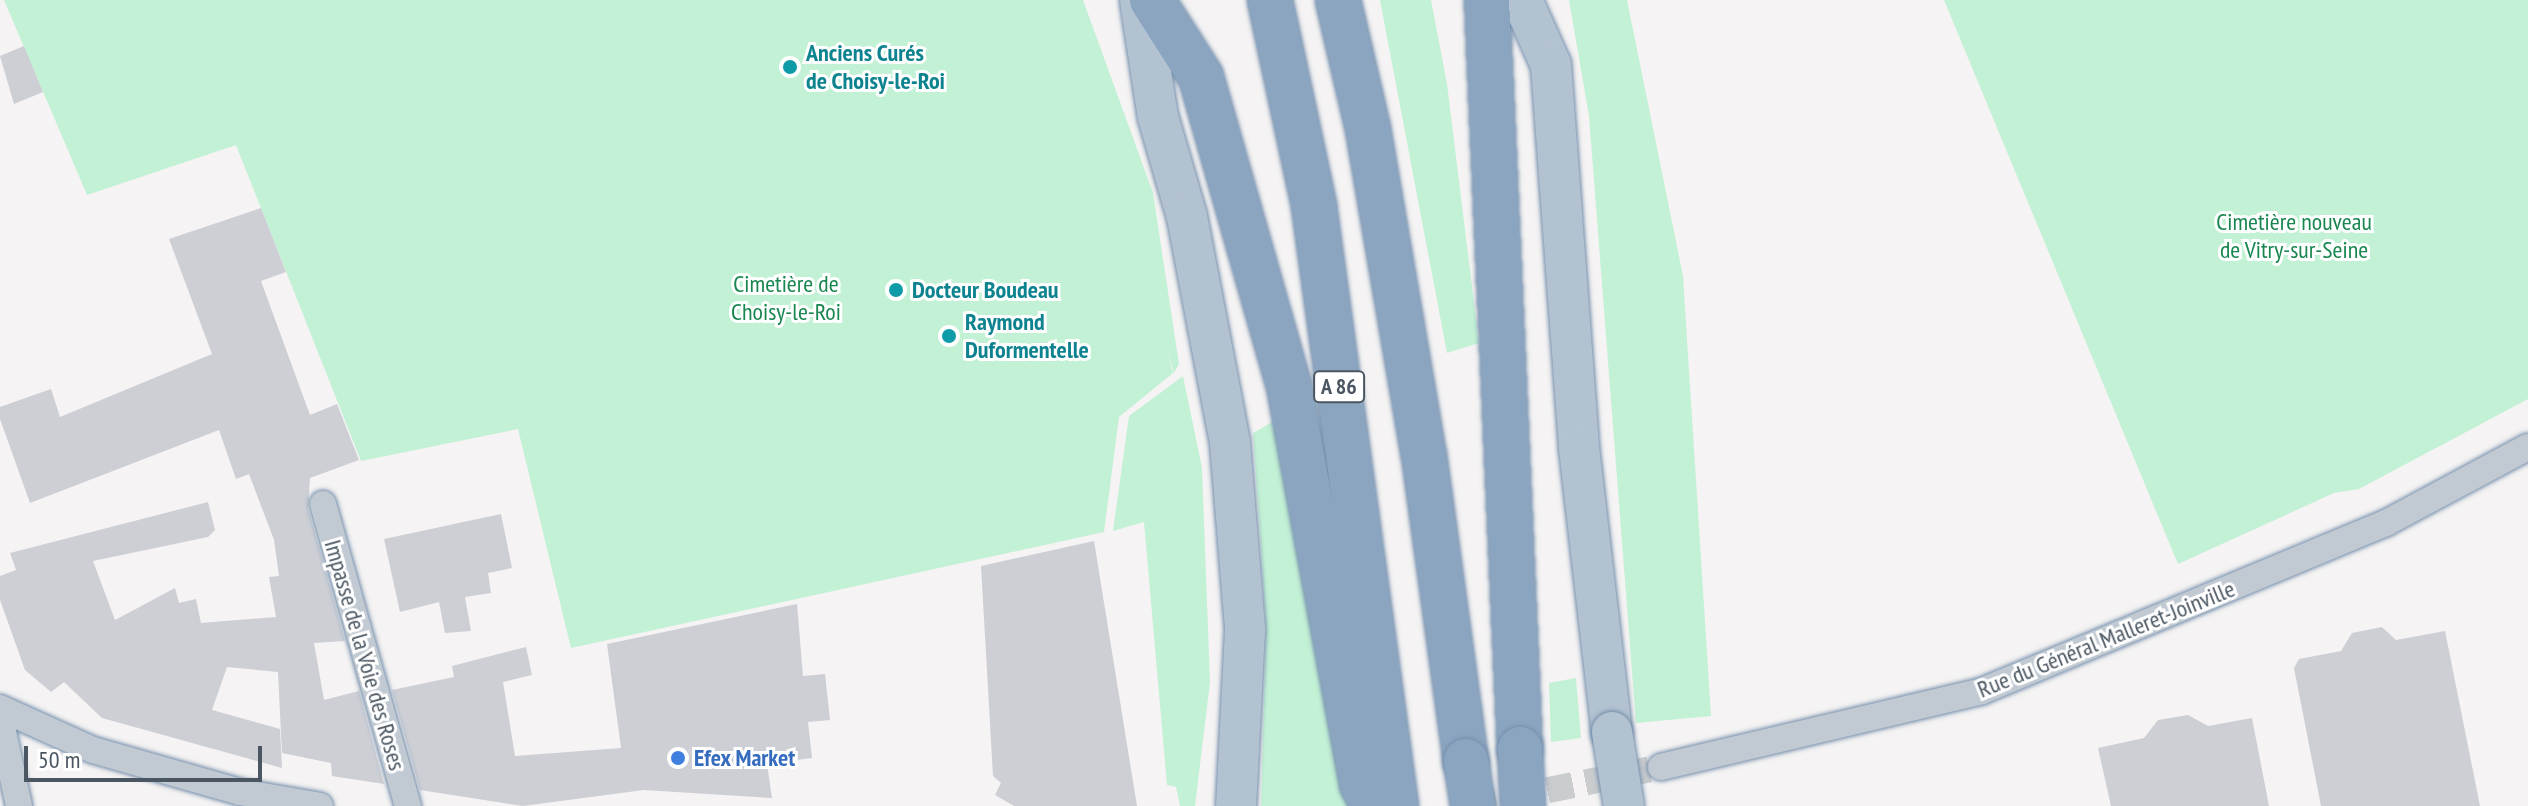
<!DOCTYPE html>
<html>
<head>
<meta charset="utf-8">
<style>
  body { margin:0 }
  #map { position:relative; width:2528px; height:806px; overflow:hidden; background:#f5f3f3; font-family:"PT Sans Narrow",sans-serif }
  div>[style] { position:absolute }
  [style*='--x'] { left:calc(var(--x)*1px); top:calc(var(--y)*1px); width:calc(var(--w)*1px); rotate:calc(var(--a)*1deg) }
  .green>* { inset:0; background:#c3f1d5 }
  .building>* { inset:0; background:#cdcfd5 }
  .street-tunnel>* { height:26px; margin-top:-13px; transform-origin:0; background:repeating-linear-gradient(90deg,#caccce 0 26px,transparent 0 39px) }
  .roads { filter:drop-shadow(0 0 2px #7690ad) drop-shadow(0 0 2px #7690ad) }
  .street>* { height:26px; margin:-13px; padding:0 13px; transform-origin:13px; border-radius:13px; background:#c1cad2 }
  .primary>* { height:40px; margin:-20px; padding:0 20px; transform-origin:20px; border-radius:20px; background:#b3c2d1 }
  .highway>* { height:44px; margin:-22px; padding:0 22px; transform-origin:22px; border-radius:22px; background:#8ba5c1 }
  .bridges { filter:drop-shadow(0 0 2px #7690ad) drop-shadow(0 0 2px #7690ad) }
  .primary-bridge>* { height:40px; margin:-20px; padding:0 20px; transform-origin:20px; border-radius:20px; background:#b3c2d1 }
  .highway-bridge>* { height:44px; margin:-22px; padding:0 22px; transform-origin:22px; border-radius:22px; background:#8ba5c1 }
  .dots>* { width:22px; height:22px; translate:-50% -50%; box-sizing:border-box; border:4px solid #fff; border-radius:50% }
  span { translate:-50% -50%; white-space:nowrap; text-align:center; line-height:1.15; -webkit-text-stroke:6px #fff; paint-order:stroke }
  .shield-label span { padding:2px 6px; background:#fff; border:2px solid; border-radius:6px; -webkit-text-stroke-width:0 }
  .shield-label { font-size:22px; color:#4a5661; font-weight:700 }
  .culture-label { font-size:24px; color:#0d838f; font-weight:700 }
  .left { translate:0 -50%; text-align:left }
  .park-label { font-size:24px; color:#17864f }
  .street-label { font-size:24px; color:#4a5661 }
  .shop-label { font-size:24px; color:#366cbe; font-weight:700 }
  .scale { position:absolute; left:24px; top:746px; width:238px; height:36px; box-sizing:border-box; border:4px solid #4a5661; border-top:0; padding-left:10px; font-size:24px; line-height:28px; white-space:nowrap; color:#4a5661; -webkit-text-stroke:6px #fff; paint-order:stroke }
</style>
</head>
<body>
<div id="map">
  <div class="green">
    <i style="clip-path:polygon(4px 0,1083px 0,1153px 193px,1179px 364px,1174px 373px,1167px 350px,1173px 373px,1119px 417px,1104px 532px,571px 648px,518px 429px,361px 461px,236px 145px,87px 195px)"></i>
    <i style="clip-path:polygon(1380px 0,1431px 0,1447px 84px,1479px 343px,1447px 353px)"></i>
    <i style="clip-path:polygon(1569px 0,1627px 0,1683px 276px,1711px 716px,1636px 723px,1589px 116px)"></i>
    <i style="clip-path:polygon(1944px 0,2528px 0,2528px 399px,2359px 489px,2334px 493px,2178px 564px)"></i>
    <i style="clip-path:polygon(1183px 376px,1202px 468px,1210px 682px,1195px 806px,1180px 806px,1176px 787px,1167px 785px,1144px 522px,1113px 531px,1129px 416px)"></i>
    <i style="clip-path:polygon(1281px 417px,1352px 806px,1261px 806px,1266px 625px,1253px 433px)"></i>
    <i style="clip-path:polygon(1576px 678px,1581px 738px,1551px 742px,1549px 683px)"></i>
  </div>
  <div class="building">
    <i style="clip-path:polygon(24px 46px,43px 92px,14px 104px,0 56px)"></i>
    <i style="clip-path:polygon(261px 208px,286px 272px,261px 281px,310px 415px,337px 404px,359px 460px,310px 478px,308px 508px,345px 641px,314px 643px,324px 700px,359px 691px,384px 784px,332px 776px,331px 763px,282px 753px,278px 672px,227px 667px,212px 710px,280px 729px,282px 768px,102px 718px,64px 682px,51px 692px,25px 670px,0 600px,0 576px,16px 570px,10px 553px,208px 502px,215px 530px,208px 537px,93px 561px,115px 620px,175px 588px,179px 603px,196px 599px,201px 623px,276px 617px,269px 577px,279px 576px,274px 540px,249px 474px,236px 479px,219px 430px,30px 503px,0 419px,0 407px,51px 389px,60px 417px,212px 354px,169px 239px)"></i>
    <i style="clip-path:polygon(501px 514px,512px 568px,488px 573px,491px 593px,465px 597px,471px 631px,445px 633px,439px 602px,400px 612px,384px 539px)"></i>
    <i style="clip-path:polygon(1094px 541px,1137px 806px,1014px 806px,995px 795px,1001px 783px,993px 776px,981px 566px)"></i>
    <i style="clip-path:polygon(797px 604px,803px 676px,825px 674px,830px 720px,808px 722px,812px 758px,767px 764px,772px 798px,644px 790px,523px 806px,420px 790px,392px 690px,454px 677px,452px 666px,526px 647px,532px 675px,503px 682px,515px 756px,621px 748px,607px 644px)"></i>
    <i style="clip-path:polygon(2382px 627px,2396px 640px,2445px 631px,2480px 806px,2321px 806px,2294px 668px,2299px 659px,2341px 651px,2352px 633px)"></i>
    <i style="clip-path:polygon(2188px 715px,2208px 726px,2252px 718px,2269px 806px,2111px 806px,2098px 748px,2144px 738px,2158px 720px)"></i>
  </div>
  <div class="street-tunnel">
    <i style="--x:1471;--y:806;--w:194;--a:-11.6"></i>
  </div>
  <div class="roads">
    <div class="street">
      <i style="--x:323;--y:504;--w:314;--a:74.3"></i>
      <i style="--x:0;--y:708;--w:102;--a:24.3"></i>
      <i style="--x:93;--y:750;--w:153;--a:15.9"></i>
      <i style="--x:240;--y:792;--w:81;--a:9.9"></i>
      <i style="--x:0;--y:718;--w:90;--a:77.8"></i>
      <i style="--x:1661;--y:767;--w:330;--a:-13.3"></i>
      <i style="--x:1982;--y:691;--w:438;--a:-22.6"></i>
      <i style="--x:2386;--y:523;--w:161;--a:-28.2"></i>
    </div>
    <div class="primary">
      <i style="--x:1140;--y:0;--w:118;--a:81.3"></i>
      <i style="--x:1158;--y:117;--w:104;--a:73.8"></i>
      <i style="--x:1187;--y:217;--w:229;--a:79.2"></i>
      <i style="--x:1230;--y:442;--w:189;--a:85.4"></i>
      <i style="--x:1245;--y:630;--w:176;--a:92.9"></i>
      <i style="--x:1522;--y:0;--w:71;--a:66"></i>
      <i style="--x:1551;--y:65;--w:384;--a:85.8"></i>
      <i style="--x:1579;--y:448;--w:286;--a:83.4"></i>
    </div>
    <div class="highway">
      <i style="--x:1152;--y:0;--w:91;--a:57.5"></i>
      <i style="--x:1201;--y:77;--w:321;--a:74.1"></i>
      <i style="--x:1289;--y:386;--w:405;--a:79.6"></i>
      <i style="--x:1362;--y:784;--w:25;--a:63"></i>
      <i style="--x:1270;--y:0;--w:211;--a:77.9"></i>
      <i style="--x:1314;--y:206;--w:606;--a:82.22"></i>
      <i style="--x:1338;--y:0;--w:132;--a:76.9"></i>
      <i style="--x:1368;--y:129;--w:331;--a:80.3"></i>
      <i style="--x:1424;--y:455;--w:309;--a:82.2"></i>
      <i style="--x:1487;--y:0;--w:750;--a:87.48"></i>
    </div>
  </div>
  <div class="bridges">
    <div class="primary-bridge">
      <i style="--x:1612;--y:732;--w:75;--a:80.8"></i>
    </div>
    <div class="highway-bridge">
      <i style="--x:1520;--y:749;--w:57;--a:87"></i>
      <i style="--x:1466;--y:761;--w:46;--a:81.2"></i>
    </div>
  </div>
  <div class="dots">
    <i style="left:790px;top:67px;background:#0f9aa8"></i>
    <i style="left:896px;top:290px;background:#0f9aa8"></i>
    <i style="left:949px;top:336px;background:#0f9aa8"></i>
    <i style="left:678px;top:758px;background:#3f7fe0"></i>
  </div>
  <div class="shield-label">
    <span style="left:1339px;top:387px">A 86</span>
  </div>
  <div class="culture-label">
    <span class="left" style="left:806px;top:67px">Anciens Curés<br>de Choisy-le-Roi</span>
    <span class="left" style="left:912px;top:290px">Docteur Boudeau</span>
    <span class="left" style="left:965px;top:336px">Raymond<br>Duformentelle</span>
  </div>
  <div class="park-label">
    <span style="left:2294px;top:236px">Cimetière nouveau<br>de Vitry-sur-Seine</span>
    <span style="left:786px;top:298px">Cimetière de<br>Choisy-le-Roi</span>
  </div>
  <div class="street-label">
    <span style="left:2106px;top:639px;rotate:-22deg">Rue du Général Malleret-Joinville</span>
    <span style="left:365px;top:655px;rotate:74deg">Impasse de la Voie des Roses</span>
  </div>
  <div class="shop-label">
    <span class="left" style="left:694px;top:758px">Efex Market</span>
  </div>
  <div class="scale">50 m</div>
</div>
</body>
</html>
